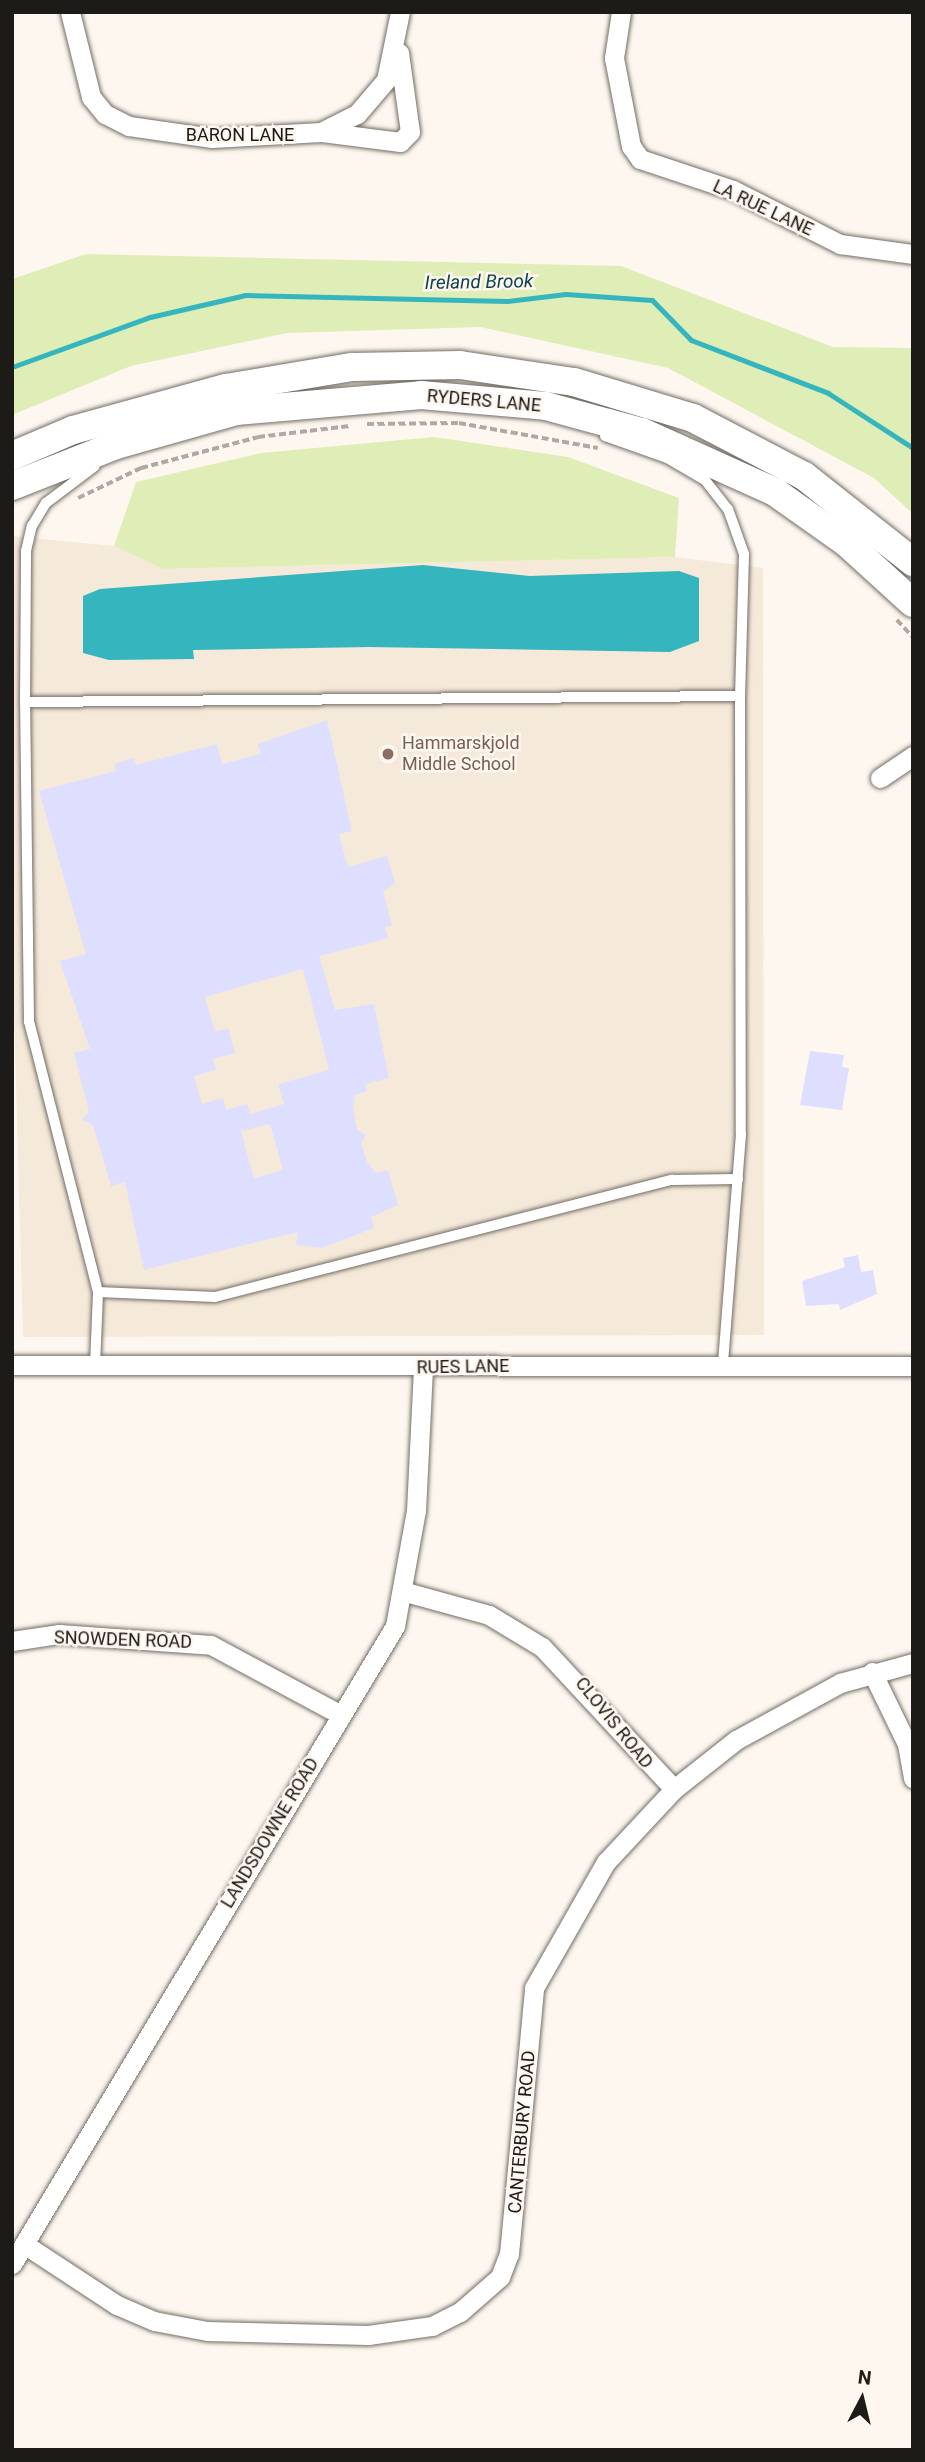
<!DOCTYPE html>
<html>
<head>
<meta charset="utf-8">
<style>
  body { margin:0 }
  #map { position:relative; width:925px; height:2462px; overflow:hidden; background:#fef7ef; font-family:Roboto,sans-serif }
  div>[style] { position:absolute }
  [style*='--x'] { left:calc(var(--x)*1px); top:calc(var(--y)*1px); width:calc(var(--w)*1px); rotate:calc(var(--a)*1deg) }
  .built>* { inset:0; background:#f5e9da }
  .green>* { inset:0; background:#dfeeb7 }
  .water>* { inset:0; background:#35b5bd }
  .stream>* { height:5px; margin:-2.5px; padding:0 2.5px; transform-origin:2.5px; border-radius:2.5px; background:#35b5bd }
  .building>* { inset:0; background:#dedfff }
  .path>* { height:3.5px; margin-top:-1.75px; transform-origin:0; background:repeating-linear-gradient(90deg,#afa9a3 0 7px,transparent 0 10.5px) }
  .roads { filter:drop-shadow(0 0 2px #726d65) drop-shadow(0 0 2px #726d65) }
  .lane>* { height:10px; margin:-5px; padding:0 5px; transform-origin:5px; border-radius:5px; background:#fff }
  .street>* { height:19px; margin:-9.5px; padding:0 9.5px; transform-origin:9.5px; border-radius:9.5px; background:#fff }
  .secondary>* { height:28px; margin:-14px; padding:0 14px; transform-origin:14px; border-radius:14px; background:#fff }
  .dots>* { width:19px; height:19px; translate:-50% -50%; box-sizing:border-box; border:4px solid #fef7ef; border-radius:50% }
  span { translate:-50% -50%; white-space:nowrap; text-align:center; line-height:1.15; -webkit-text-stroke:5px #fef7ef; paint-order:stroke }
  .street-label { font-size:18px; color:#1d1b18 }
  .education-label { font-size:18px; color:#785e54 }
  .left { translate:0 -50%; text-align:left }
  .water-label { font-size:19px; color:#0e4549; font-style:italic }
  .frame { position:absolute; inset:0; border:14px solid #1d1b18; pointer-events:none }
  .north { position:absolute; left:827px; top:2364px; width:70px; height:70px; -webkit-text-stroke:5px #fef7ef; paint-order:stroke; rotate:7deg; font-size:19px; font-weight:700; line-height:28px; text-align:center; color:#1d1b18 }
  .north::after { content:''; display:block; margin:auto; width:24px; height:32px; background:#1d1b18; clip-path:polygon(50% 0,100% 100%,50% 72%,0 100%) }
</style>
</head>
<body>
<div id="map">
  <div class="built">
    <i style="clip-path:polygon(12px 536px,114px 546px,163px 569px,675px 557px,763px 568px,764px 1335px,23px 1337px,12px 939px)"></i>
  </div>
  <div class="green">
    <i style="clip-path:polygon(86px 254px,621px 266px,833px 347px,913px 348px,913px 514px,874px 478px,668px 368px,480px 327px,287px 333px,131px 366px,12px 415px,12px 279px)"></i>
    <i style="clip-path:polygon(434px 437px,568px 457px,679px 498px,675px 557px,163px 569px,114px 546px,136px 482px,261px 453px)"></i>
  </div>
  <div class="water">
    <i style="clip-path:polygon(423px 565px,530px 576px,679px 571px,699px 578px,699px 641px,670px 652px,369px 647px,193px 650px,194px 659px,109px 660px,83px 653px,83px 596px,100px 589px)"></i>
  </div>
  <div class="stream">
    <i style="--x:12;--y:367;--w:147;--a:-19.9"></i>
    <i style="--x:150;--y:317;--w:98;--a:-13"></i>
    <i style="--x:245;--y:295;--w:262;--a:1.3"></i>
    <i style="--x:507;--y:301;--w:59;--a:-6.8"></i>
    <i style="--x:566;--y:294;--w:86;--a:4"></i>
    <i style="--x:652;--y:300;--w:56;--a:45.7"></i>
    <i style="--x:691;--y:340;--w:147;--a:21.1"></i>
    <i style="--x:828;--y:393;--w:101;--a:32.9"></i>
  </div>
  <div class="building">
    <i style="clip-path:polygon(evenodd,327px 720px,352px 831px,339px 834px,348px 867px,387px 856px,395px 883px,383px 891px,392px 925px,385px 927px,388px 938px,319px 956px,335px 1010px,374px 1004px,389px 1078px,365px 1084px,367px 1091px,355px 1095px,353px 1108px,357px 1130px,366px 1135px,361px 1143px,367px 1162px,376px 1173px,388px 1170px,398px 1205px,371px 1217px,374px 1228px,322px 1248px,296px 1245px,298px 1232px,144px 1270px,125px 1182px,111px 1186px,93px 1125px,82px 1120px,89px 1112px,74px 1053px,90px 1049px,60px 961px,86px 954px,39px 791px,116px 771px,114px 764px,134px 758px,136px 765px,217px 744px,222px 764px,261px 754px,258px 744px,327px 720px,303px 969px,329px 1070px,278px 1084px,284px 1104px,250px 1114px,247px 1104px,226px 1110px,223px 1098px,202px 1104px,194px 1076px,216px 1070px,213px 1059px,235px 1053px,228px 1028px,215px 1032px,205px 997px,303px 969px,327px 720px,270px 1124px,283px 1170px,254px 1178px,241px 1131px,270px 1124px)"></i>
    <i style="clip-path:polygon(810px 1051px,844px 1055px,842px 1067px,849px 1068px,842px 1110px,800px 1105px)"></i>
    <i style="clip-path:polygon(858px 1255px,861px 1272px,873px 1270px,877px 1294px,840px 1310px,839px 1304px,806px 1306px,802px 1281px,845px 1267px,843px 1258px)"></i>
  </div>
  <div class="path">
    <i style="--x:367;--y:424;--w:92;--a:-0.6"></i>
    <i style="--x:459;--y:423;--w:141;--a:10.2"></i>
    <i style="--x:78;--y:498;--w:70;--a:-25.5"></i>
    <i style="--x:141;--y:468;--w:121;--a:-14.8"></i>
    <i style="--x:258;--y:437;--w:92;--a:-6.9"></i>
    <i style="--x:897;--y:620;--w:23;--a:47"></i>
  </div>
  <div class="roads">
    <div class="lane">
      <i style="--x:605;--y:436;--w:66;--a:19.5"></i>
      <i style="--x:667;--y:458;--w:44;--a:30.1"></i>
      <i style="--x:705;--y:480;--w:37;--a:52"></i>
      <i style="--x:728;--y:509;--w:48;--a:70.4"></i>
      <i style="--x:744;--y:554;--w:142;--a:91.6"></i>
      <i style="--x:25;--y:702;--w:151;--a:-89.6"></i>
      <i style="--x:26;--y:551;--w:26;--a:-77"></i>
      <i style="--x:32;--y:526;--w:27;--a:-59"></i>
      <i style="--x:46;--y:503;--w:61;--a:-37.1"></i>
      <i style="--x:98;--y:1292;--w:117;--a:2.4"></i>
      <i style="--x:215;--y:1297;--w:472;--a:-14.4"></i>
      <i style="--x:672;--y:1180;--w:66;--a:-0.9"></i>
      <i style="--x:95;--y:1365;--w:73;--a:-87.6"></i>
      <i style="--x:98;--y:1292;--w:279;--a:-104.3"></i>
      <i style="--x:29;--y:1022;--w:320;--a:-90.7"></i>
      <i style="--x:25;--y:702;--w:715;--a:-0.48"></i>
      <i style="--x:740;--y:696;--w:438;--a:89.9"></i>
      <i style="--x:741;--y:1134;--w:230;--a:94.5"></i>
    </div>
    <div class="street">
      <i style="--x:70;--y:12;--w:88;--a:76.1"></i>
      <i style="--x:91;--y:97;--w:22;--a:51"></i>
      <i style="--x:105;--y:114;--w:27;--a:27"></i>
      <i style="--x:129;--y:126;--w:84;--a:8.2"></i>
      <i style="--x:212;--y:138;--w:109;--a:-3.2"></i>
      <i style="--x:321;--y:132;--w:40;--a:-26.6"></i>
      <i style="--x:357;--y:114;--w:45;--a:-49.5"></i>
      <i style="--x:386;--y:80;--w:69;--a:-78.4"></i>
      <i style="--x:621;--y:12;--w:47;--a:98.7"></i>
      <i style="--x:614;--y:58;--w:90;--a:79.1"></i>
      <i style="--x:631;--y:146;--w:16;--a:55"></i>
      <i style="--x:640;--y:159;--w:98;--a:18.4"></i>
      <i style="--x:733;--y:190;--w:120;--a:26.8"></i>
      <i style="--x:840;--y:244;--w:74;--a:7.8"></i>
      <i style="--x:322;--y:132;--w:79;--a:7.3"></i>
      <i style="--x:400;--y:142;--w:14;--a:-45"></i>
      <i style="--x:410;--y:132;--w:80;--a:-97.9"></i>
      <i style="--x:880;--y:778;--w:40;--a:-34"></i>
      <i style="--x:12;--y:1365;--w:901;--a:0.06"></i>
      <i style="--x:402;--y:1591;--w:90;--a:15.4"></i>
      <i style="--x:489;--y:1615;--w:62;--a:31.1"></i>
      <i style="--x:542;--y:1647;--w:194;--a:47.1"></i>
      <i style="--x:12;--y:1641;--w:48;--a:-8.5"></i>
      <i style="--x:59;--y:1634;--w:152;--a:4.1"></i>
      <i style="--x:211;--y:1645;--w:148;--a:28.3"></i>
      <i style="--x:872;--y:1672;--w:80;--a:64.1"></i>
      <i style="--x:907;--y:1744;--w:35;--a:80"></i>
      <i style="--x:24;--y:2244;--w:111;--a:33.3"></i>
      <i style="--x:117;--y:2305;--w:40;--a:23.4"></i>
      <i style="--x:154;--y:2321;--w:54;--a:10.7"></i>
      <i style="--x:207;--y:2331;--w:161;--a:1.4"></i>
      <i style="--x:368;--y:2335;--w:65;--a:-8"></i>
      <i style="--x:432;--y:2326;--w:31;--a:-27"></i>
      <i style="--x:460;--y:2312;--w:53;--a:-41.2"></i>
      <i style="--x:500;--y:2277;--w:25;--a:-69"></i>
      <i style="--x:509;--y:2254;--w:267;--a:-84.6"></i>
      <i style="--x:534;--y:1988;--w:145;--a:-60.3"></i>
      <i style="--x:606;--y:1862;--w:100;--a:-47"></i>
      <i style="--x:674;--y:1789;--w:79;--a:-38.3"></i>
      <i style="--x:736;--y:1740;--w:119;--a:-28.7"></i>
      <i style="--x:840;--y:1683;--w:76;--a:-15.3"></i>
      <i style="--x:12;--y:2264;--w:744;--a:-59.02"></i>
      <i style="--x:395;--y:1626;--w:117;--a:-79.7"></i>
      <i style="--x:416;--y:1511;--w:143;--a:-87.2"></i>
    </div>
    <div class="secondary">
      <i style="--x:12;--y:456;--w:66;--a:-23.1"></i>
      <i style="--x:73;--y:430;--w:159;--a:-15.4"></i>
      <i style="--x:226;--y:388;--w:128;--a:-9.5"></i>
      <i style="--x:352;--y:367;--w:108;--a:-1.1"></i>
      <i style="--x:460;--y:365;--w:115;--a:8.5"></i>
      <i style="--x:574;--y:382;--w:124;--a:16.8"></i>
      <i style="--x:693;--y:418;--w:125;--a:27.6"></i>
      <i style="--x:804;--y:476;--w:139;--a:38.3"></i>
      <i style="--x:12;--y:486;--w:112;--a:-21.5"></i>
      <i style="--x:116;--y:445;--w:125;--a:-15.8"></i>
      <i style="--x:236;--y:411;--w:186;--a:-4.9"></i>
      <i style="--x:421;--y:395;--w:125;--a:5"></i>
      <i style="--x:546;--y:406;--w:99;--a:15.2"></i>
      <i style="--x:642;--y:432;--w:146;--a:24.3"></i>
      <i style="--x:775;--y:492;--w:88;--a:35.3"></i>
      <i style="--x:847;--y:543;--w:89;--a:42.3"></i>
    </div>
  </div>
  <div class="dots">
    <i style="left:388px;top:754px;background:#8d6e63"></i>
  </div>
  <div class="street-label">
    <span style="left:240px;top:135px">BARON LANE</span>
    <span style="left:763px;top:208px;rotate:25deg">LA RUE LANE</span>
    <span style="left:484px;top:401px;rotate:5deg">RYDERS LANE</span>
    <span style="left:463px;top:1367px;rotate:-1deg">RUES LANE</span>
    <span style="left:123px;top:1640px;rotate:2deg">SNOWDEN ROAD</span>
    <span style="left:614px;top:1723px;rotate:51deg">CLOVIS ROAD</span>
    <span style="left:270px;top:1833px;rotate:-59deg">LANDSDOWNE ROAD</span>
    <span style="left:522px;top:2132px;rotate:-85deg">CANTERBURY ROAD</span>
  </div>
  <div class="education-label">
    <span class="left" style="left:402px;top:754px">Hammarskjold<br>Middle School</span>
  </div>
  <div class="water-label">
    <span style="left:479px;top:282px;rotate:-1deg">Ireland Brook</span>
  </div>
  <div class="frame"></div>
  <div class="north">N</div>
</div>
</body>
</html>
